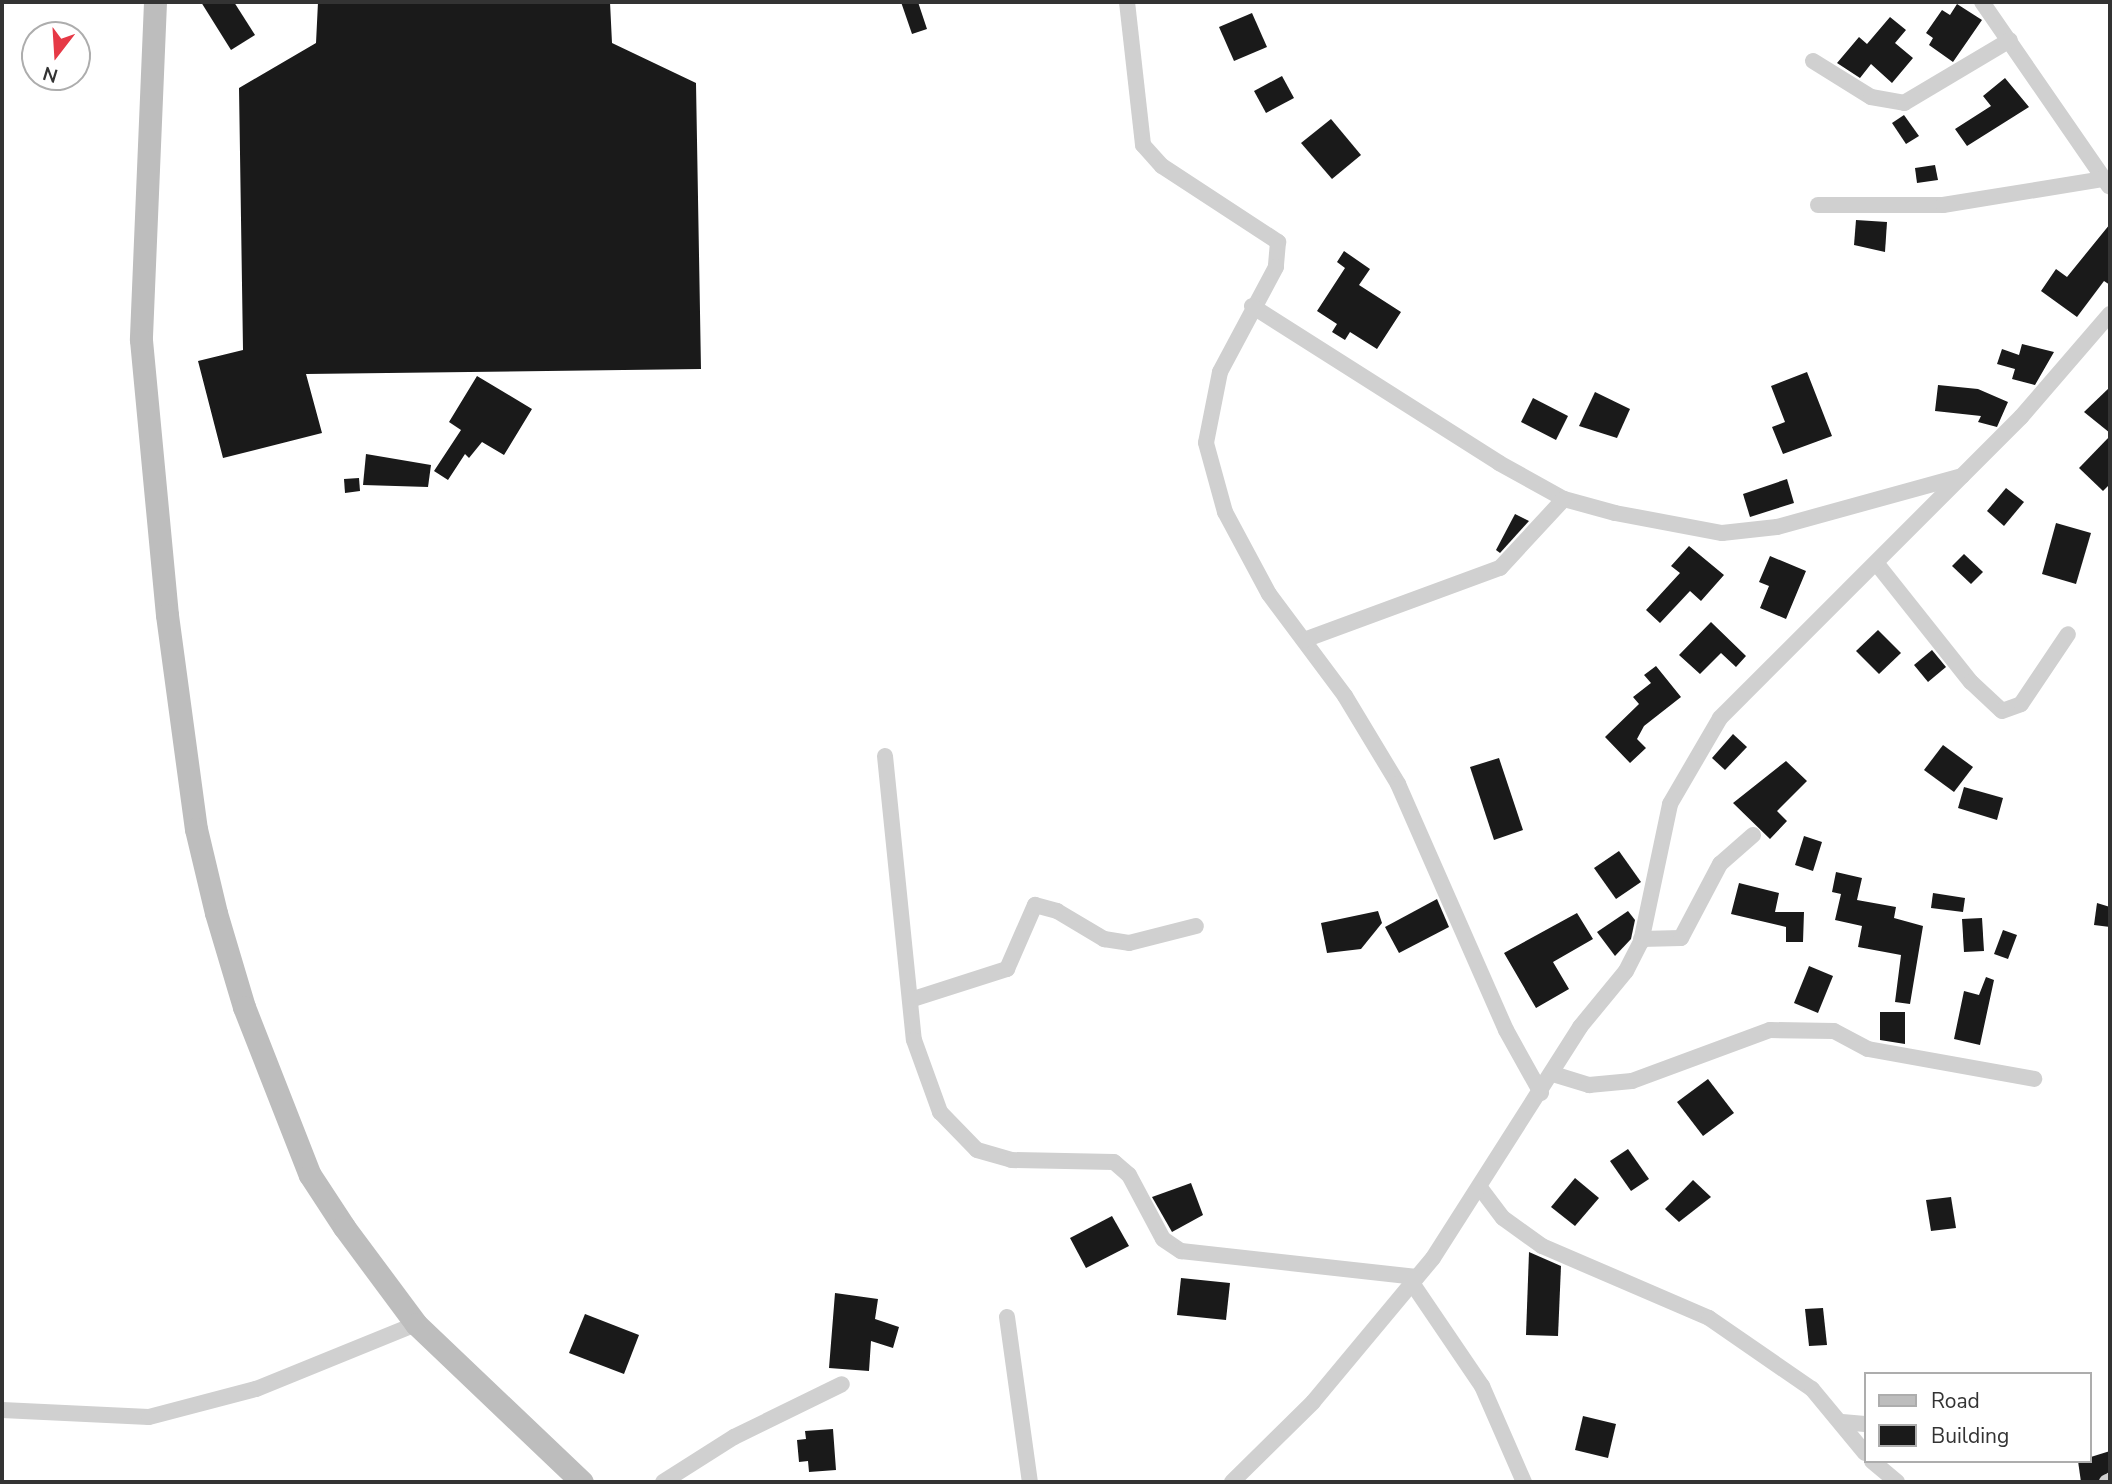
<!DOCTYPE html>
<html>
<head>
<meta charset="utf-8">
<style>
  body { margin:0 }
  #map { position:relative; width:2112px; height:1484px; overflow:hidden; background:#fff; font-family:"Nunito Sans",sans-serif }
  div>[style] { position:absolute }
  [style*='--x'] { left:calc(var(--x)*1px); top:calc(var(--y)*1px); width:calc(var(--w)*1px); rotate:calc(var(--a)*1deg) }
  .building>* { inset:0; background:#1a1a1a }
  .street>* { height:16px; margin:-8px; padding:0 8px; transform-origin:8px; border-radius:8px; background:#d0d0d0 }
  .secondary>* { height:23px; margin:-11.5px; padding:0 11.5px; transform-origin:11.5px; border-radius:11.5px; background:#bdbdbd }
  span { translate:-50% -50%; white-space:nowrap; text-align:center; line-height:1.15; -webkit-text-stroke:7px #fff; paint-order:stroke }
  .frame { position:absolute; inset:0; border:4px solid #333; pointer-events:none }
  .legend { position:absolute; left:1864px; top:1372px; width:228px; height:91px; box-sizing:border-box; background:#fff; border:2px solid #adadad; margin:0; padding:9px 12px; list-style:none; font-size:21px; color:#333 }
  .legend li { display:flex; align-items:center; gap:14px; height:35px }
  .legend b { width:35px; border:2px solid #adadad }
  .north { position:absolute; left:21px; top:21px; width:70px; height:70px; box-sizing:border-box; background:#fff; border:2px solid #adadad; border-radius:50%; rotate:197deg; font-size:19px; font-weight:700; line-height:28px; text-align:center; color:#333 }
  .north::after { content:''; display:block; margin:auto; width:24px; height:32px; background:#e63946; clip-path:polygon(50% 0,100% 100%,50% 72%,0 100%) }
</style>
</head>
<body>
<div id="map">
  <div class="building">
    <i style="clip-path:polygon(201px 2px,234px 2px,255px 35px,231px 50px)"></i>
    <i style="clip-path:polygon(318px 2px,610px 2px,612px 43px,696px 83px,701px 369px,306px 374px,322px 433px,223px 458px,198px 361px,243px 350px,239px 88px,316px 43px)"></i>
    <i style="clip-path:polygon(901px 2px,918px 2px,927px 29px,912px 34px)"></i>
    <i style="clip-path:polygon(1957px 4px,1982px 20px,1953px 62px,1929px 45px,1933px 38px,1926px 33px,1942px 10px,1950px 15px)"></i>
    <i style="clip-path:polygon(1252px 13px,1267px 47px,1234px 61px,1219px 27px)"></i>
    <i style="clip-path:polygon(1890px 17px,1906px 30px,1895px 43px,1913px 58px,1892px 83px,1871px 64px,1860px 78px,1837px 63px,1859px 37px,1867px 44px)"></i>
    <i style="clip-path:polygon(1282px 76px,1294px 98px,1266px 113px,1254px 91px)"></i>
    <i style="clip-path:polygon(2005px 78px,2029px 107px,1967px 146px,1955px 129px,1991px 106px,1983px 96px)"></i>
    <i style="clip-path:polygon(1904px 115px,1919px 136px,1906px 144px,1892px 123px)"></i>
    <i style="clip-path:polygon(1331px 119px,1361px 155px,1332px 179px,1301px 143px)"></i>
    <i style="clip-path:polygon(1935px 165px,1938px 180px,1917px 183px,1915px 168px)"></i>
    <i style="clip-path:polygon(1856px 220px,1887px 222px,1885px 252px,1854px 245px)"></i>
    <i style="clip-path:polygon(2110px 224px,2110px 285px,2104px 281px,2077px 317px,2041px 291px,2056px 269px,2067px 277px)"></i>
    <i style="clip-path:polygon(1344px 251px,1370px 269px,1359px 285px,1401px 312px,1377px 349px,1350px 332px,1345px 340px,1332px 332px,1337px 324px,1317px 311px,1345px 268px,1337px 262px)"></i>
    <i style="clip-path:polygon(2022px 344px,2054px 352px,2035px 385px,2012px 379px,2015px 369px,1997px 364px,2002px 349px,2019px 355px)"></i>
    <i style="clip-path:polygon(1807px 372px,1832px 436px,1783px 454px,1772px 427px,1785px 422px,1771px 386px)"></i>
    <i style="clip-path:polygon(477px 376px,532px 409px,504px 455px,482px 442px,469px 458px,465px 454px,448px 480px,434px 471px,461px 430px,449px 422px)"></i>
    <i style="clip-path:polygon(1938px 385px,1978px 389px,2008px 402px,1997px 427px,1978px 422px,1981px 416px,1935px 411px)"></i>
    <i style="clip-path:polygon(2110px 387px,2110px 433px,2084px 412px)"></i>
    <i style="clip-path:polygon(1595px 392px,1630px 409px,1617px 438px,1579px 426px)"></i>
    <i style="clip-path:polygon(1533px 398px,1568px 416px,1556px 440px,1521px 422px)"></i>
    <i style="clip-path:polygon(2110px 436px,2110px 484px,2103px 491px,2079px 468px)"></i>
    <i style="clip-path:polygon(366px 454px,431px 465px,428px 487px,363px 485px)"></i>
    <i style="clip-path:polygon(359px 478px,360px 491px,345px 493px,344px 479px)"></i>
    <i style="clip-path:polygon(1787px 479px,1794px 503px,1750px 517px,1743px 494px)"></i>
    <i style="clip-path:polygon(2006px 488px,2024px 502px,2004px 526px,1987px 511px)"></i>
    <i style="clip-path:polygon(1515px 514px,1529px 521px,1500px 553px,1496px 550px)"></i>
    <i style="clip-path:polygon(2056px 523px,2091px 533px,2076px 584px,2042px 574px)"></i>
    <i style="clip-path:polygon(1689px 546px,1724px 575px,1701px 601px,1690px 591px,1660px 623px,1646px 610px,1680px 573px,1671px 566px)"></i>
    <i style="clip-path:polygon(1964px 554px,1983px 572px,1971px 584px,1952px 566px)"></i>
    <i style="clip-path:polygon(1770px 556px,1806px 571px,1786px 619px,1760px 608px,1769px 586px,1759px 582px)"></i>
    <i style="clip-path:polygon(1711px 622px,1746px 656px,1736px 667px,1721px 653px,1700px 674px,1679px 655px)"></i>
    <i style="clip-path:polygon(1878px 630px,1901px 653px,1879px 674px,1856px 651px)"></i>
    <i style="clip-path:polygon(1932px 650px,1946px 667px,1928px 682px,1914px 665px)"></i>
    <i style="clip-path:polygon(1656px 666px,1681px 697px,1644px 726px,1637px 739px,1646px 748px,1630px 763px,1605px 737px,1639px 704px,1633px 697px,1651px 683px,1644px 675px)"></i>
    <i style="clip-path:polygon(1733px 734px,1747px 747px,1725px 770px,1712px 758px)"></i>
    <i style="clip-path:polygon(1943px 745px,1973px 767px,1954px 792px,1924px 770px)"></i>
    <i style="clip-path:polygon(1499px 758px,1523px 830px,1494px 840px,1470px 767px)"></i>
    <i style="clip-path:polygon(1786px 761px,1807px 781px,1777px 811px,1787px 821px,1770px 839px,1733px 803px)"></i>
    <i style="clip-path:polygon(1964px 787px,2003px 798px,1997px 820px,1958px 808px)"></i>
    <i style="clip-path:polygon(1804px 836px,1822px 842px,1813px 871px,1795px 865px)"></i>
    <i style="clip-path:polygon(1619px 851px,1641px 882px,1616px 899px,1594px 868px)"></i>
    <i style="clip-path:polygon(1836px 872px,1862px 878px,1857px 900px,1896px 907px,1894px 918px,1923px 926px,1910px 1004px,1895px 1002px,1901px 955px,1858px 947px,1862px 926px,1835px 920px,1841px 894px,1832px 892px)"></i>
    <i style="clip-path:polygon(1739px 883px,1779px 893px,1775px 912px,1804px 912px,1803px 942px,1786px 942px,1786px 927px,1731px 914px)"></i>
    <i style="clip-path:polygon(1933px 893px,1965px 898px,1963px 912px,1931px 908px)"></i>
    <i style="clip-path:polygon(1437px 899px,1449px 927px,1399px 953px,1385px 927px)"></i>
    <i style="clip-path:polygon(2097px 903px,2110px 907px,2110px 927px,2094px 925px)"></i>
    <i style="clip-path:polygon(1378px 911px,1382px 923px,1361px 949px,1327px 953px,1321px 923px)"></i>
    <i style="clip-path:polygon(1628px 911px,1635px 920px,1631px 939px,1615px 956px,1597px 932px)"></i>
    <i style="clip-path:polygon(1577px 913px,1593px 939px,1553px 962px,1569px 989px,1536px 1008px,1504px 953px)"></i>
    <i style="clip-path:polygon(1982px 918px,1984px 951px,1964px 952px,1962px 919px)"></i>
    <i style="clip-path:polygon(2003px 930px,2017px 935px,2008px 959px,1994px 954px)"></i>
    <i style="clip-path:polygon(1809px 966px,1833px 976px,1818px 1013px,1794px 1003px)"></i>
    <i style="clip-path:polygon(1986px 977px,1994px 980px,1980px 1045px,1954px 1039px,1964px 991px,1979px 995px)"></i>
    <i style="clip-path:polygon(1880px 1012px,1905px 1012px,1905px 1044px,1880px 1040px)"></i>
    <i style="clip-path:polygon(1708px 1079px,1734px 1113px,1703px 1136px,1677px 1102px)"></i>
    <i style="clip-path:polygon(1628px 1149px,1649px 1179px,1631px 1191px,1610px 1161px)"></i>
    <i style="clip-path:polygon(1575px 1178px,1599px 1198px,1575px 1226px,1551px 1207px)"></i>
    <i style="clip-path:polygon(1693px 1180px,1711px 1197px,1679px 1222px,1665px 1209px)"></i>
    <i style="clip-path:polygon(1191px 1183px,1203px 1215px,1172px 1232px,1152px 1197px)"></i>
    <i style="clip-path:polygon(1951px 1197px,1956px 1228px,1931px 1231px,1926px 1200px)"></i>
    <i style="clip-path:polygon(1112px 1216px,1129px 1246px,1086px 1268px,1070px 1238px)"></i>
    <i style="clip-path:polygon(1529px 1252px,1561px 1266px,1558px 1336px,1526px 1335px)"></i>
    <i style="clip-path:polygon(1181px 1278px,1230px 1283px,1226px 1320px,1177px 1315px)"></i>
    <i style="clip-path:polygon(835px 1293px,878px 1299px,875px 1319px,899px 1327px,893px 1348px,871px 1341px,869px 1371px,829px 1368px)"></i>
    <i style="clip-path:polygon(1823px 1308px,1827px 1345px,1809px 1346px,1805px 1309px)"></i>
    <i style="clip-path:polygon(585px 1314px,639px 1335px,624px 1374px,569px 1353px)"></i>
    <i style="clip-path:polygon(1583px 1416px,1616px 1424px,1608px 1458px,1575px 1450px)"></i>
    <i style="clip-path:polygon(833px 1429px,836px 1470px,809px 1472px,808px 1461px,799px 1462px,797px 1440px,806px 1439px,805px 1431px)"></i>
    <i style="clip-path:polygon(2110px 1451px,2110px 1471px,2097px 1482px,2081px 1482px,2078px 1461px)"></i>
  </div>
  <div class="street">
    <i style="--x:1127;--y:2;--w:144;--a:83.6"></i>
    <i style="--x:1143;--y:145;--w:28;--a:48"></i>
    <i style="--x:1162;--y:166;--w:139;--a:33.2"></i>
    <i style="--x:1278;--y:242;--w:25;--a:95"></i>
    <i style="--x:1276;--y:267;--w:119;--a:118.1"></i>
    <i style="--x:1220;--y:372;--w:72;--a:101.2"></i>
    <i style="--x:1206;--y:443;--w:72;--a:74.6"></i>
    <i style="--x:1225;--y:512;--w:93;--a:61.8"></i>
    <i style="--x:1269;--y:594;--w:127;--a:53.3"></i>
    <i style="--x:1345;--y:696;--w:103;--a:58.9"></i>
    <i style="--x:1398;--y:784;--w:269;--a:66.3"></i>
    <i style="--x:1506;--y:1030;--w:72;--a:60.9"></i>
    <i style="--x:1982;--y:2;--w:224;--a:55.4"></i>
    <i style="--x:1813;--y:61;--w:68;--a:31.8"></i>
    <i style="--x:1871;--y:97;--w:34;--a:10"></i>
    <i style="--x:1904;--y:103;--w:123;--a:-30.7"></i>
    <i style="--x:1818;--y:205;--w:125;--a:0"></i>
    <i style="--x:1943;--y:205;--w:163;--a:-9.2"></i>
    <i style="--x:1252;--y:306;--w:293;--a:32.4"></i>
    <i style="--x:1499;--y:463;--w:74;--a:29"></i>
    <i style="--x:1564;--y:499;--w:53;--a:15.4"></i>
    <i style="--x:1615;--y:513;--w:109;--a:10.6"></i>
    <i style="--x:1722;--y:533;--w:55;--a:-6.2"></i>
    <i style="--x:1777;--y:527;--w:192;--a:-15.4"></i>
    <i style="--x:1877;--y:564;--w:151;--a:51.5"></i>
    <i style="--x:1971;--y:682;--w:42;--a:43.1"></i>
    <i style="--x:2002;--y:711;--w:20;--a:-20"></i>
    <i style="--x:2021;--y:704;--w:84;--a:-56.1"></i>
    <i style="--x:1304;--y:640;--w:209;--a:-20.2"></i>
    <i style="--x:1500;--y:568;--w:94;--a:-47.2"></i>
    <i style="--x:885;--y:756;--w:285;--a:84.2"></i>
    <i style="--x:914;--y:1040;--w:77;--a:70.1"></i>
    <i style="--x:940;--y:1112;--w:53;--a:45.8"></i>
    <i style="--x:977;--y:1150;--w:35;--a:16"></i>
    <i style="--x:1011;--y:1160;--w:103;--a:1.1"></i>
    <i style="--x:1114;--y:1162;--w:20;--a:41"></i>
    <i style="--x:1129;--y:1175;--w:72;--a:62"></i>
    <i style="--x:1163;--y:1239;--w:22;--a:34"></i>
    <i style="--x:1181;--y:1251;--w:237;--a:6.3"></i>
    <i style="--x:1641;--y:939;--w:40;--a:-1.4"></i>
    <i style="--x:1681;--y:938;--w:84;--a:-62.2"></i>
    <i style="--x:1720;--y:864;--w:44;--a:-41.3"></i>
    <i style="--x:910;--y:1000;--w:102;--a:-17.7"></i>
    <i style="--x:1007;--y:969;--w:70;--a:-66.4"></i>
    <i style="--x:1035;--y:905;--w:23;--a:15"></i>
    <i style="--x:1057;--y:911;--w:55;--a:30.8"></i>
    <i style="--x:1104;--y:939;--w:25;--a:9"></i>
    <i style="--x:1129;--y:943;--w:69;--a:-14.2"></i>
    <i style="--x:1553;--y:1074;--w:38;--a:17"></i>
    <i style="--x:1589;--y:1085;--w:43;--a:-5.3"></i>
    <i style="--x:1632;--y:1081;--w:147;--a:-20.3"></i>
    <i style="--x:1770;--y:1030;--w:64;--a:0.9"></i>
    <i style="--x:1834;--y:1031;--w:38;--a:28"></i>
    <i style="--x:1868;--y:1049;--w:169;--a:10.2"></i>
    <i style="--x:1481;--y:1189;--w:36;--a:53"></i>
    <i style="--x:1503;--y:1218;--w:48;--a:35.7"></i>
    <i style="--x:1542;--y:1246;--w:182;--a:23.3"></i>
    <i style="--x:1709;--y:1318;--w:125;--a:34.6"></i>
    <i style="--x:1812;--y:1389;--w:83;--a:50.4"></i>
    <i style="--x:1412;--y:1283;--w:125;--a:55.8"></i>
    <i style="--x:1482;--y:1386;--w:105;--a:66.4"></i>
    <i style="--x:1007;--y:1317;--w:167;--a:82.1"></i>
    <i style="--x:2;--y:1410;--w:147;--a:2.7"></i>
    <i style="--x:149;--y:1417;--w:111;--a:-14.7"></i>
    <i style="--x:256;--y:1389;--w:173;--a:-22.1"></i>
    <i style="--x:1842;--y:1422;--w:23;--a:5"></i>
    <i style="--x:1872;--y:1461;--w:33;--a:40"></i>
    <i style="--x:663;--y:1482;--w:84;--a:-32.4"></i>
    <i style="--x:734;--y:1437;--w:120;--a:-26.1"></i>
    <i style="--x:1232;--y:1482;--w:114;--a:-44.6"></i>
    <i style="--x:1313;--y:1402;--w:187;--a:-50.2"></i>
    <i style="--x:1433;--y:1258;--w:274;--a:-57.5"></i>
    <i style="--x:1580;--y:1027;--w:72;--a:-50.6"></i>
    <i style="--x:1626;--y:971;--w:33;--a:-63"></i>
    <i style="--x:1641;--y:942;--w:141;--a:-78.1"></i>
    <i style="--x:1670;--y:804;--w:99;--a:-59.8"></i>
    <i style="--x:1720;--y:718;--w:426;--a:-45"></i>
    <i style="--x:2021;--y:417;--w:136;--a:-49.2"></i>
    <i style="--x:2107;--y:1482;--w:3;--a:-18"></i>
  </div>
  <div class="secondary">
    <i style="--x:155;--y:2;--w:338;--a:92.4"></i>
    <i style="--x:141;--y:340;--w:276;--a:84.6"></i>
    <i style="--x:167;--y:615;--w:216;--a:82.3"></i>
    <i style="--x:196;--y:829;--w:86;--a:76.6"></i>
    <i style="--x:216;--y:913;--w:98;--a:73.4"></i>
    <i style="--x:244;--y:1007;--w:180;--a:68.6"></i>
    <i style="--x:310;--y:1175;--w:62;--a:56.8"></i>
    <i style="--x:344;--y:1227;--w:121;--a:53.4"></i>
    <i style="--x:416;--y:1324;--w:229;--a:43.6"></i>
  </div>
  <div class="frame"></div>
  <ul class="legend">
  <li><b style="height:9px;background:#bdbdbd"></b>Road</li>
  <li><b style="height:19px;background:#1a1a1a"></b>Building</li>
  </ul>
  <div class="north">N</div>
</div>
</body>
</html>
